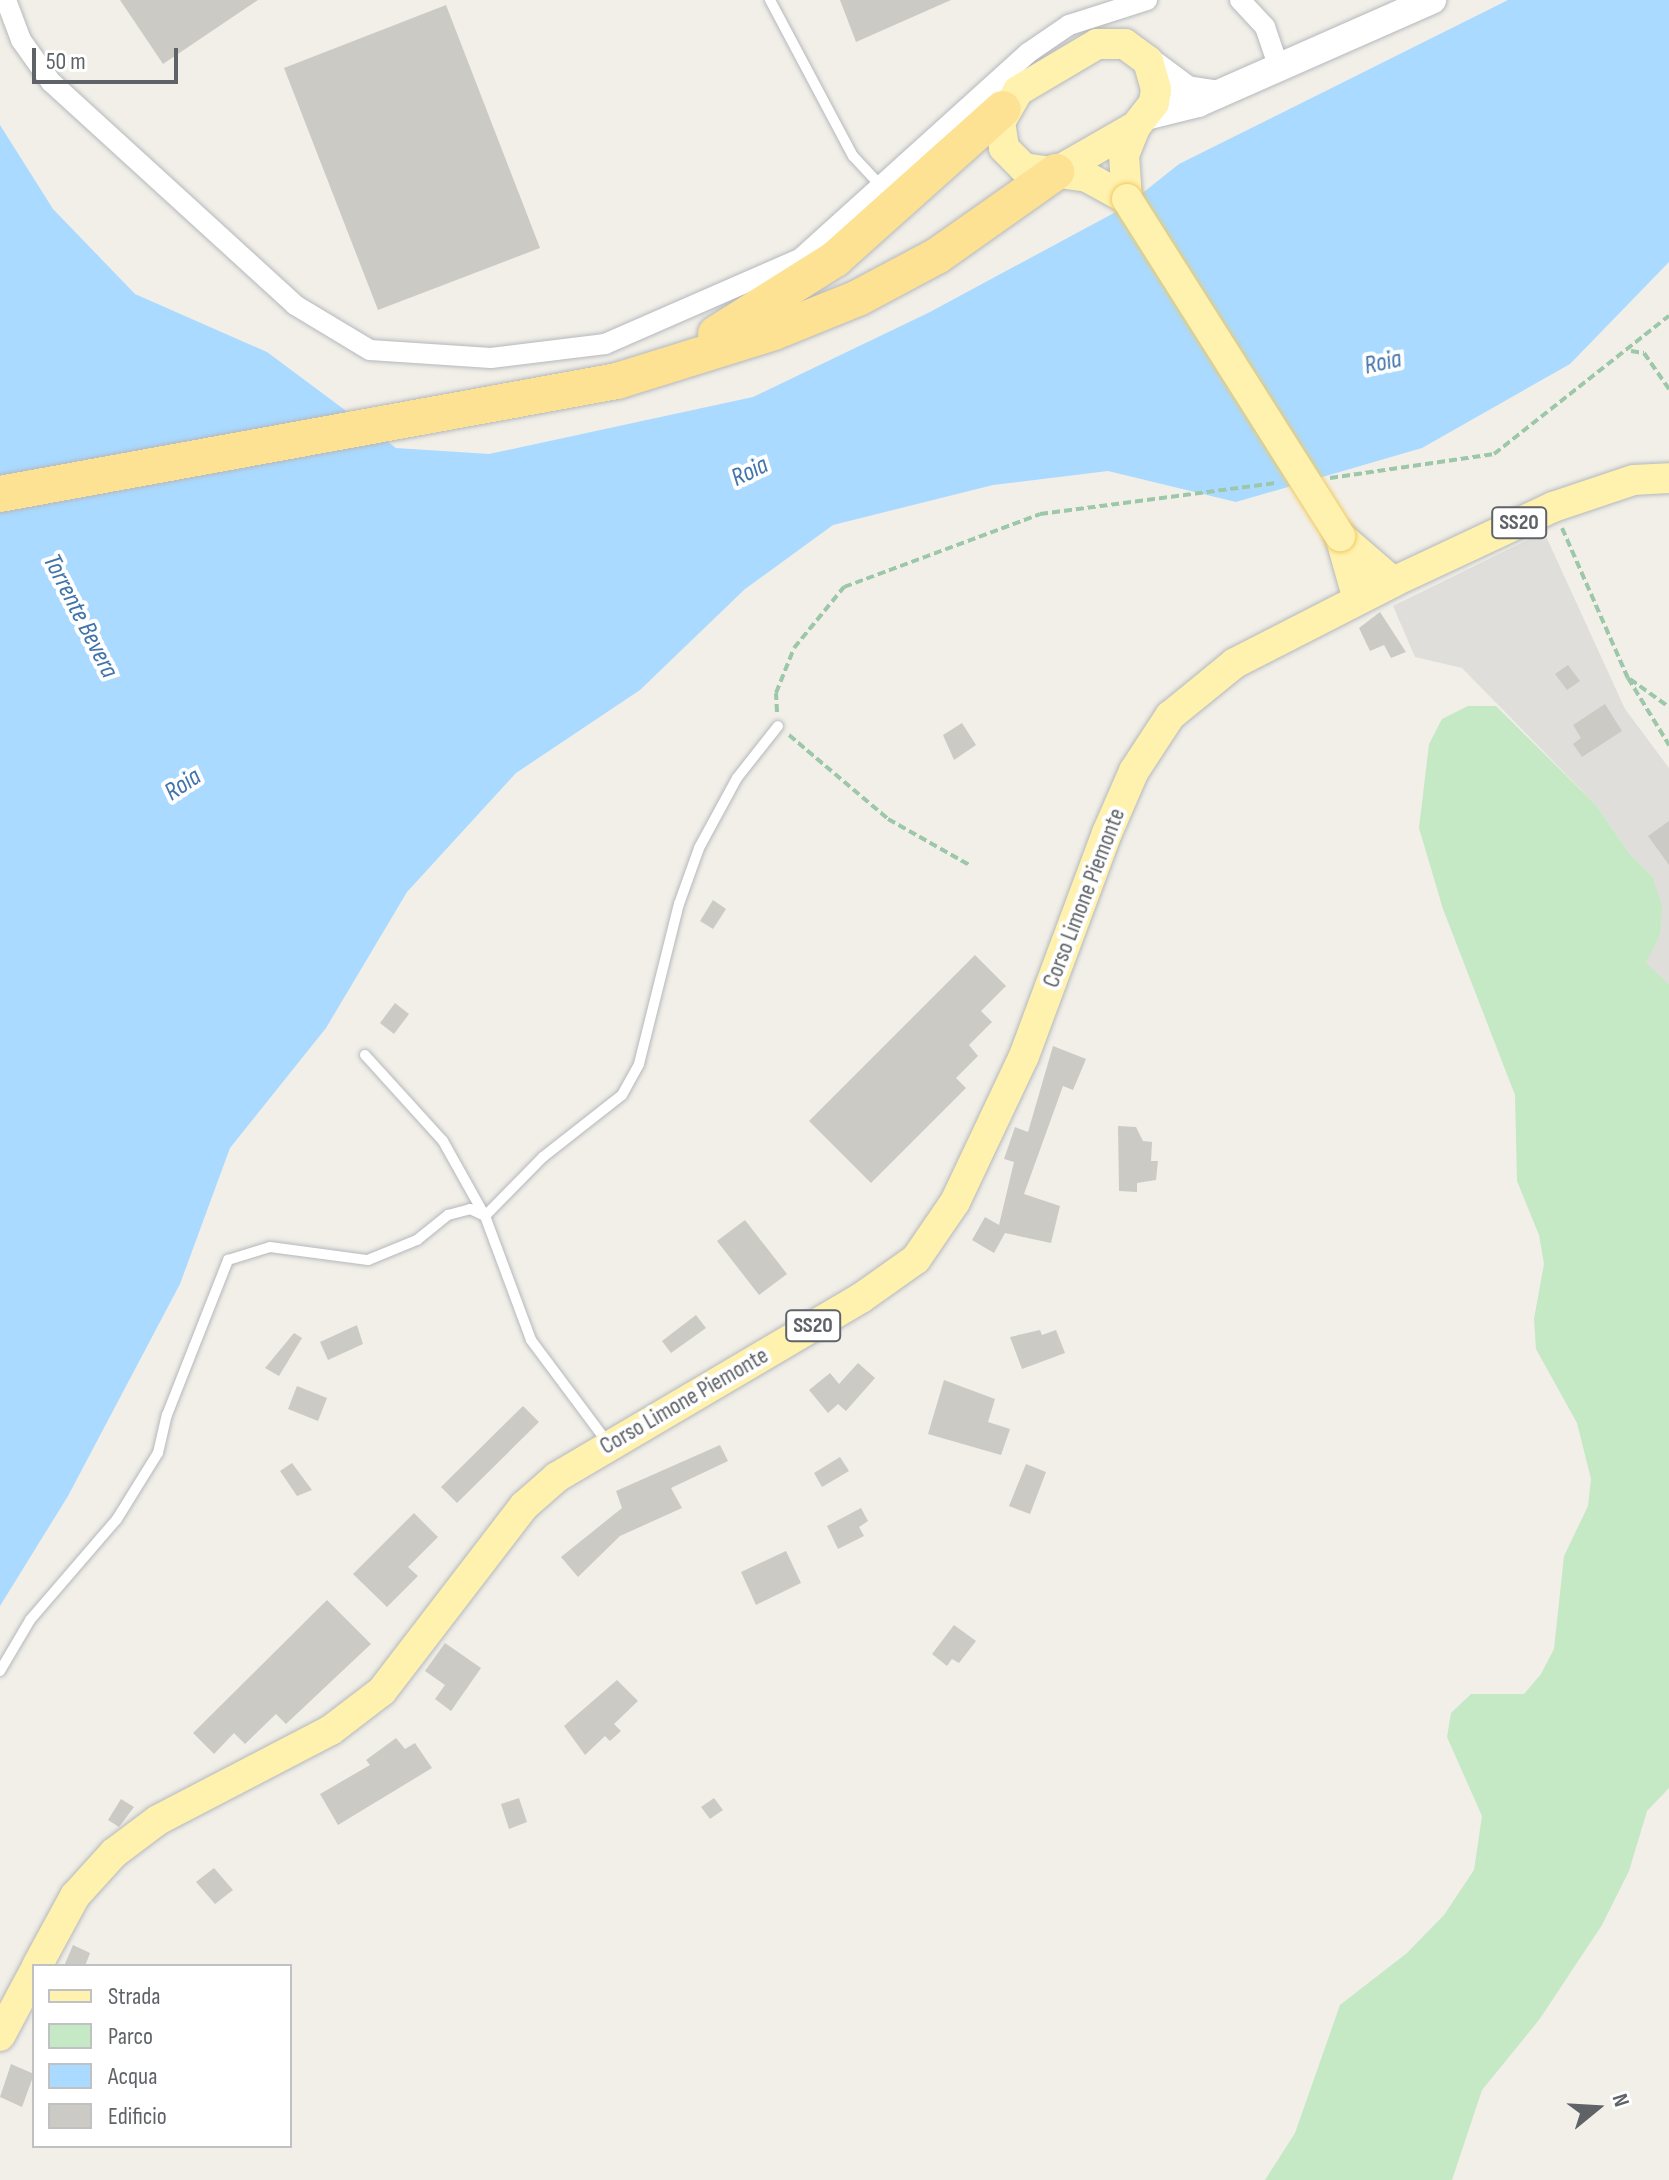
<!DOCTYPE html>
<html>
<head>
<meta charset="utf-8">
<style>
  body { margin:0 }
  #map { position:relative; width:1669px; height:2180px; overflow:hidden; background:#f1efe8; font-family:"Sofia Sans Condensed",sans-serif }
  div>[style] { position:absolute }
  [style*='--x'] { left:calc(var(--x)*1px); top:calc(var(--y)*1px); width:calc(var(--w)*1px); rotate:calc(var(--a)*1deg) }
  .industrial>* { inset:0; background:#e0deda }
  .green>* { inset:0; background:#c5e8c5 }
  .water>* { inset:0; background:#aadaff }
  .building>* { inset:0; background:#cccac5 }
  .path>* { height:4px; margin-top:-2px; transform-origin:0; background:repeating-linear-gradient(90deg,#9cc7a9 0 8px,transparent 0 12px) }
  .roads { filter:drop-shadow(0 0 2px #b5b8bc) drop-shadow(0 0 2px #b5b8bc) }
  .lane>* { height:10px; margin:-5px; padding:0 5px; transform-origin:5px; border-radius:5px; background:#fff }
  .street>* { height:20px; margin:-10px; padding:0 10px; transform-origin:10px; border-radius:10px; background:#fff }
  .secondary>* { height:28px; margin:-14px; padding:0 14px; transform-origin:14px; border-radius:14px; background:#fff }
  .primary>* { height:30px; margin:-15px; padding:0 15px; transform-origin:15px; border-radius:15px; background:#fff2af }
  .highway>* { height:36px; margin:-18px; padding:0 18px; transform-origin:18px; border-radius:18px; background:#fde293 }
  .bridges { filter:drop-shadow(0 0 2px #f2c960) drop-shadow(0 0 2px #f2c960) }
  .primary-bridge>* { height:30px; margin:-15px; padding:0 15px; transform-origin:15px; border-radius:15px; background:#fff2af }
  span { translate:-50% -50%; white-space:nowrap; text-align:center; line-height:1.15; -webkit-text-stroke:8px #fff; paint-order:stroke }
  .shield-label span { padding:2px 6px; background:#fff; border:2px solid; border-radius:6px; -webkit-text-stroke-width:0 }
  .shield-label { font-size:22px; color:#5f6368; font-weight:700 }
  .street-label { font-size:24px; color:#5f6368 }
  .water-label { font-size:26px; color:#4174aa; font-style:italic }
  .legend { position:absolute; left:32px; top:1964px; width:260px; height:184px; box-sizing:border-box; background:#fff; border:2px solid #bfc1c3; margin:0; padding:10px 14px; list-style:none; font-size:24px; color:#5f6368 }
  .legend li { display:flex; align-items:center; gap:16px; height:40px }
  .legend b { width:40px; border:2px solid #bfc1c3 }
  .north { position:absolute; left:1557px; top:2068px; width:80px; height:80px; -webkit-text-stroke:6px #fff; paint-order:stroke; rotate:72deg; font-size:22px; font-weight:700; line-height:32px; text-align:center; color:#5f6368 }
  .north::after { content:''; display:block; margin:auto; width:28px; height:36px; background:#5f6368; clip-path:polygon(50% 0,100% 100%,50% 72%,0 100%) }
  .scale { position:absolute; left:32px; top:48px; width:146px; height:36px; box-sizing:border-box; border:4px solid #5f6368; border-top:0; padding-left:10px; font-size:24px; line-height:28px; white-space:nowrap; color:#5f6368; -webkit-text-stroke:6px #fff; paint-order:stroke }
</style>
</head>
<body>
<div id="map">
  <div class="industrial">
    <i style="clip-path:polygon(1544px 532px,1625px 709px,1669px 768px,1669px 984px,1645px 963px,1660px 935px,1652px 876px,1632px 857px,1596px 805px,1462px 668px,1415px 657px,1393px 606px)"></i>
  </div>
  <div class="green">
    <i style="clip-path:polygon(1468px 706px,1496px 706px,1596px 805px,1632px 857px,1652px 876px,1662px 906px,1660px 935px,1646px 963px,1669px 984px,1669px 1788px,1647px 1811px,1629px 1871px,1602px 1925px,1539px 2020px,1482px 2090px,1452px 2180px,1265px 2180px,1295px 2133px,1340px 2005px,1407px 1953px,1444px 1915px,1474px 1870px,1482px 1816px,1447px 1737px,1451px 1713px,1471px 1694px,1524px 1694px,1541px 1674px,1554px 1649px,1564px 1556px,1588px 1506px,1591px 1479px,1577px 1423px,1536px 1349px,1534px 1319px,1544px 1264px,1539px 1235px,1517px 1181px,1515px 1095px,1443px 909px,1419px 828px,1429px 744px,1442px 719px)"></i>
  </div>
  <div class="water">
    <i style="clip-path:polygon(1508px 0,1669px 0,1669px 262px,1570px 364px,1422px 448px,1236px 502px,1108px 471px,993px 485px,833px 525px,745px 589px,640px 690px,516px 773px,407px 892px,326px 1028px,230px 1148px,180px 1284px,68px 1496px,0 1606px,0 125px,53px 209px,135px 294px,267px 352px,396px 448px,489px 454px,753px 397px,930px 312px,1125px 207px,1179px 164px)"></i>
  </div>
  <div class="building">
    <i style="clip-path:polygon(120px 0,258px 0,163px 64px)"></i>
    <i style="clip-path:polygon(840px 0,951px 0,856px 42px)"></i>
    <i style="clip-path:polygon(446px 5px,540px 248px,378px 310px,284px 68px)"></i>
    <i style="clip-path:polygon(1380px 612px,1406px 652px,1391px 658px,1384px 645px,1370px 651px,1359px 628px)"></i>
    <i style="clip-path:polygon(1568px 665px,1580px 681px,1567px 690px,1555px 674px)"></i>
    <i style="clip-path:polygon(1605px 704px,1622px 731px,1582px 757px,1573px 744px,1581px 738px,1573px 725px)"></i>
    <i style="clip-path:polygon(962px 723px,976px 745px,954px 760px,943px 735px)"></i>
    <i style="clip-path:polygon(1669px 821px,1669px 865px,1648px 836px)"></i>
    <i style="clip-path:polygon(713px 900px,726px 909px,713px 929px,700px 921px)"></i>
    <i style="clip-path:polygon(975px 955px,1006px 986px,981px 1011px,992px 1022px,969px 1045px,978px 1056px,956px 1078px,966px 1088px,871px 1183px,809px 1121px)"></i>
    <i style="clip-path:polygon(395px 1003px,409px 1014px,394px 1034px,380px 1023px)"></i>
    <i style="clip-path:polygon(1053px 1046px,1086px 1059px,1073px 1090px,1063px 1086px,1024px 1194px,1060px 1206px,1051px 1243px,1005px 1233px,994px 1253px,972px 1240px,985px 1217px,999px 1225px,1014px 1162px,1004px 1159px,1015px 1127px,1028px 1132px)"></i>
    <i style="clip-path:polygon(1118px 1126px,1136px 1127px,1143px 1141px,1152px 1142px,1151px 1161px,1158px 1161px,1156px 1180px,1137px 1183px,1137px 1192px,1119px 1191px)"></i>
    <i style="clip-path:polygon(745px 1220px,787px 1274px,759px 1295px,717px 1241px)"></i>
    <i style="clip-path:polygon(696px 1315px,706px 1328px,671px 1353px,662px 1341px)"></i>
    <i style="clip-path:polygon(357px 1325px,363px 1344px,328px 1360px,320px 1342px)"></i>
    <i style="clip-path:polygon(1040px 1330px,1042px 1335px,1056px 1330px,1065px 1353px,1022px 1369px,1010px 1337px)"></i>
    <i style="clip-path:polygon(294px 1333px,302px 1338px,279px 1376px,265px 1368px)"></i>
    <i style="clip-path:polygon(858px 1363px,875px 1378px,846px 1411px,838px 1404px,828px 1413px,809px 1390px,830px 1373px,839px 1384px)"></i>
    <i style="clip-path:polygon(944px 1380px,995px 1399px,988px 1422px,1010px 1429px,1001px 1455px,928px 1434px)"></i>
    <i style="clip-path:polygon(297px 1386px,327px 1398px,318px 1421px,288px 1409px)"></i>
    <i style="clip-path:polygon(523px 1406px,539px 1422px,457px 1503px,441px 1487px)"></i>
    <i style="clip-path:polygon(720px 1445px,728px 1461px,671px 1488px,682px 1508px,620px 1536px,578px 1577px,561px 1557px,622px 1508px,616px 1491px)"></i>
    <i style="clip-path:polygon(840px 1457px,849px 1471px,822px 1487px,814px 1473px)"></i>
    <i style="clip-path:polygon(292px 1463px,312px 1490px,297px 1496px,280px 1471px)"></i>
    <i style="clip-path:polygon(1026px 1464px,1046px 1472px,1030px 1514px,1009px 1506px)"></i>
    <i style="clip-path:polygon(861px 1508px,868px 1521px,859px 1527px,864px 1536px,838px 1549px,827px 1526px)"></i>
    <i style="clip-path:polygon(414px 1513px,438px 1537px,408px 1567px,418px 1576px,387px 1607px,353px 1574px)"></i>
    <i style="clip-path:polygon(786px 1551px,801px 1583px,756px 1605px,741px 1572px)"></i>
    <i style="clip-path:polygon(327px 1600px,371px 1644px,286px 1724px,276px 1714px,245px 1744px,234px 1733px,214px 1754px,193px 1733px)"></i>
    <i style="clip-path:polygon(954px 1625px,976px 1641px,959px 1663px,952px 1659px,947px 1666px,932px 1654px)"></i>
    <i style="clip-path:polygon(445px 1643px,481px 1668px,451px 1711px,435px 1699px,445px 1685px,425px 1671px)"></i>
    <i style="clip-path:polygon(617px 1680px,638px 1701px,614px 1724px,621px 1731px,610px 1741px,605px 1736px,585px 1755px,564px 1726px)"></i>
    <i style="clip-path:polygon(396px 1738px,405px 1749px,415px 1743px,432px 1768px,338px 1825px,320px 1794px,370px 1765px,366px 1760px)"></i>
    <i style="clip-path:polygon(519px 1798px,527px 1822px,509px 1829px,501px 1804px)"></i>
    <i style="clip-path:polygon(714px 1798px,723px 1810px,710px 1819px,701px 1807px)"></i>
    <i style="clip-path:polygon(121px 1799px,134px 1807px,119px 1827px,108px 1820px)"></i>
    <i style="clip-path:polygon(214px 1868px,233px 1890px,215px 1904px,196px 1882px)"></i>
    <i style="clip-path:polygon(73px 1945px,90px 1953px,85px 1966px,64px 1966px)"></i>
    <i style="clip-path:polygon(11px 2064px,34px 2074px,22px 2107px,0 2097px)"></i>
  </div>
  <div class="path">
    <i style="--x:1631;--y:351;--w:13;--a:9"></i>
    <i style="--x:1644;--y:353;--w:44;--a:55.2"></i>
    <i style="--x:1330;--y:478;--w:166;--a:-8.3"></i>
    <i style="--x:1494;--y:454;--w:223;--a:-38.3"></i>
    <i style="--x:1562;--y:528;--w:164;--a:66.3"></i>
    <i style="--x:1628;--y:678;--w:79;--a:58.5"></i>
    <i style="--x:1630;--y:679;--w:48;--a:35.7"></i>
    <i style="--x:777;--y:712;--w:19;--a:-93"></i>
    <i style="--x:776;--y:693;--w:48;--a:-68.2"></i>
    <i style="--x:794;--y:648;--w:79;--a:-50.7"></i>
    <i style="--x:844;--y:587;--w:209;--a:-20.4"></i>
    <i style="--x:1040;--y:514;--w:239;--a:-7.5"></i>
    <i style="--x:789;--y:735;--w:130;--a:40.3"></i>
    <i style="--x:888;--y:819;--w:95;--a:29.5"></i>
  </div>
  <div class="roads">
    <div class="lane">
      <i style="--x:770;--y:0;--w:177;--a:62"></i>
      <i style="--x:853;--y:156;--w:41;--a:47"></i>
      <i style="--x:365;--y:1055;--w:116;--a:47.8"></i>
      <i style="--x:443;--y:1141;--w:86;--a:60.8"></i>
      <i style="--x:485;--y:1216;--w:132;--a:69.6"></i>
      <i style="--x:531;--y:1340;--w:127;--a:53.3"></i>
      <i style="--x:0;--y:1671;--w:59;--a:-59.5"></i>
      <i style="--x:30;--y:1620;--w:133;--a:-49.3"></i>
      <i style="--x:117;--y:1519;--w:78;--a:-58.2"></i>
      <i style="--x:158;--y:1453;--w:39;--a:-77"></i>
      <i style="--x:167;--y:1415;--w:167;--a:-68.5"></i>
      <i style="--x:228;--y:1260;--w:44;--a:-17.2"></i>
      <i style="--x:270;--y:1247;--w:99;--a:7.6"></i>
      <i style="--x:368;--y:1260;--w:53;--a:-22.2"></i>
      <i style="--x:417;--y:1240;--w:40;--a:-39"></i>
      <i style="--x:448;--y:1215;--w:23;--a:-15"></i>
      <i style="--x:470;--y:1209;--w:17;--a:25"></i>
      <i style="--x:485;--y:1216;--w:83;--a:-45.5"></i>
      <i style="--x:543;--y:1157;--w:100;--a:-38.1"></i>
      <i style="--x:622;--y:1095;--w:35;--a:-61"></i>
      <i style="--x:639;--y:1064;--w:165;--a:-76"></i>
      <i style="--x:679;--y:904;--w:59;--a:-70.3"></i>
      <i style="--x:699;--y:848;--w:80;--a:-61.5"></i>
      <i style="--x:737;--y:778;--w:66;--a:-51.7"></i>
    </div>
    <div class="street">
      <i style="--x:6;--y:0;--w:43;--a:69.4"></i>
      <i style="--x:21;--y:40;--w:52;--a:54.5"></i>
      <i style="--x:51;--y:82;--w:331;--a:42.4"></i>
      <i style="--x:295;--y:305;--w:87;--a:31"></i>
      <i style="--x:370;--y:350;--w:121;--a:3.8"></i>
      <i style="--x:491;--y:358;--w:115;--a:-7"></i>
      <i style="--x:605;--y:344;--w:213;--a:-23.6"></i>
      <i style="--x:800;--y:259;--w:307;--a:-42.1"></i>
      <i style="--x:1028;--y:53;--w:50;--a:-34.3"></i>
      <i style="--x:1069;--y:25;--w:82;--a:-17.8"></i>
      <i style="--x:1240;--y:0;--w:37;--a:47"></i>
      <i style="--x:1265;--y:27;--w:43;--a:71.1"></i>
    </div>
    <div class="secondary">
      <i style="--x:1148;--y:61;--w:49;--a:36.6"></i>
      <i style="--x:1187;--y:90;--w:30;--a:9"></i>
      <i style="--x:1146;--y:116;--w:54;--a:-14"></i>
      <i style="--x:1198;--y:103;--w:256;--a:-23.8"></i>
    </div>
    <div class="primary">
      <i style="--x:1056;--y:172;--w:92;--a:-29.9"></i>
      <i style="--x:1136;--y:126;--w:29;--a:-52"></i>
      <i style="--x:1154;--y:103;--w:14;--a:-82"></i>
      <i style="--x:1156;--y:89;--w:29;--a:-106"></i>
      <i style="--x:1148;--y:61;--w:29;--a:-144"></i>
      <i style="--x:1125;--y:44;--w:28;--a:180"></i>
      <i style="--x:1097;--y:44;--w:92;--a:149.3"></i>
      <i style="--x:1018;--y:91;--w:36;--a:120"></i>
      <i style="--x:1000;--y:122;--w:26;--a:81"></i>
      <i style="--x:1004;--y:148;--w:28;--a:45"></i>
      <i style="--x:1024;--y:168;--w:64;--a:8.1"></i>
      <i style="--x:1087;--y:177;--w:46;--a:28.8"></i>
      <i style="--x:1127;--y:199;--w:44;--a:-93.9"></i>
      <i style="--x:1124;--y:155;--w:31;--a:-68"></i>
      <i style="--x:1340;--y:536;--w:70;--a:41"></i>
      <i style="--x:1340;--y:536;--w:66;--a:74.3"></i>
      <i style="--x:37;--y:1966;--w:80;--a:-61.5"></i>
      <i style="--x:75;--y:1896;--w:58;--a:-47.8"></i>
      <i style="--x:114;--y:1853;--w:55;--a:-36.9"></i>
      <i style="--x:158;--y:1820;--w:195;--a:-27.5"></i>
      <i style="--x:331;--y:1730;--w:64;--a:-37.4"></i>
      <i style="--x:382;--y:1691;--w:233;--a:-52.5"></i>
      <i style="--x:524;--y:1506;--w:44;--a:-41.3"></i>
      <i style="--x:557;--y:1477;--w:353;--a:-30.5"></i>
      <i style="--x:861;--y:1298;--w:67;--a:-35.3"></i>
      <i style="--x:916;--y:1259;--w:69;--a:-55.6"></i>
      <i style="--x:955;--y:1202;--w:161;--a:-64.7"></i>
      <i style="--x:1024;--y:1056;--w:238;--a:-69.6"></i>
      <i style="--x:1107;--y:833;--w:68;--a:-66.5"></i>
      <i style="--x:1134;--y:771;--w:66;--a:-56.8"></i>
      <i style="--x:1170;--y:716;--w:84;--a:-39.2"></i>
      <i style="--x:1235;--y:663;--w:178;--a:-27.1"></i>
      <i style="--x:1393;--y:582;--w:177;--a:-25.1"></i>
      <i style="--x:1553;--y:507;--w:84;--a:-18.6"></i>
      <i style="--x:1633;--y:480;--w:36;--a:-3"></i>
      <i style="--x:0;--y:2036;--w:72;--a:-62"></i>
    </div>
    <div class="highway">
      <i style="--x:716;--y:334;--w:141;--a:-32.2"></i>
      <i style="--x:835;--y:259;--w:225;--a:-41.8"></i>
      <i style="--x:0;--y:494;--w:627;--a:-10.38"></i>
      <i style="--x:617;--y:381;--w:164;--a:-17.3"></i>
      <i style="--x:774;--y:332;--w:91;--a:-22"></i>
      <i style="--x:858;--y:298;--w:89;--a:-28"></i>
      <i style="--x:937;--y:256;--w:146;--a:-35.2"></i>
    </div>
  </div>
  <div class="bridges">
    <div class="primary-bridge">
      <i style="--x:1127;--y:199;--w:399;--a:57.7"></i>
    </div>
  </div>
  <div class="shield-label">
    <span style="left:1519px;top:523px">SS20</span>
    <span style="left:813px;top:1326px">SS20</span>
  </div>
  <div class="street-label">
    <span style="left:1084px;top:898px;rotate:-69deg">Corso Limone Piemonte</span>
    <span style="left:684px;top:1401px;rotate:-30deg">Corso Limone Piemonte</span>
  </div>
  <div class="water-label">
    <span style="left:1383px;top:363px;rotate:-12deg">Roia</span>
    <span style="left:750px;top:472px;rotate:-26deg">Roia</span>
    <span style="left:80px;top:616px;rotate:63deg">Torrente Bevera</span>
    <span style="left:183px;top:785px;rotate:-34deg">Roia</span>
  </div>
  <ul class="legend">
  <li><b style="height:10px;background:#fff2af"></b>Strada</li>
  <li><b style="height:22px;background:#c5e8c5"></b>Parco</li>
  <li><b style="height:22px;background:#aadaff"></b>Acqua</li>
  <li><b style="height:22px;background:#cccac5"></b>Edificio</li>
  </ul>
  <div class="north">N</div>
  <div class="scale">50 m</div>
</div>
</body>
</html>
